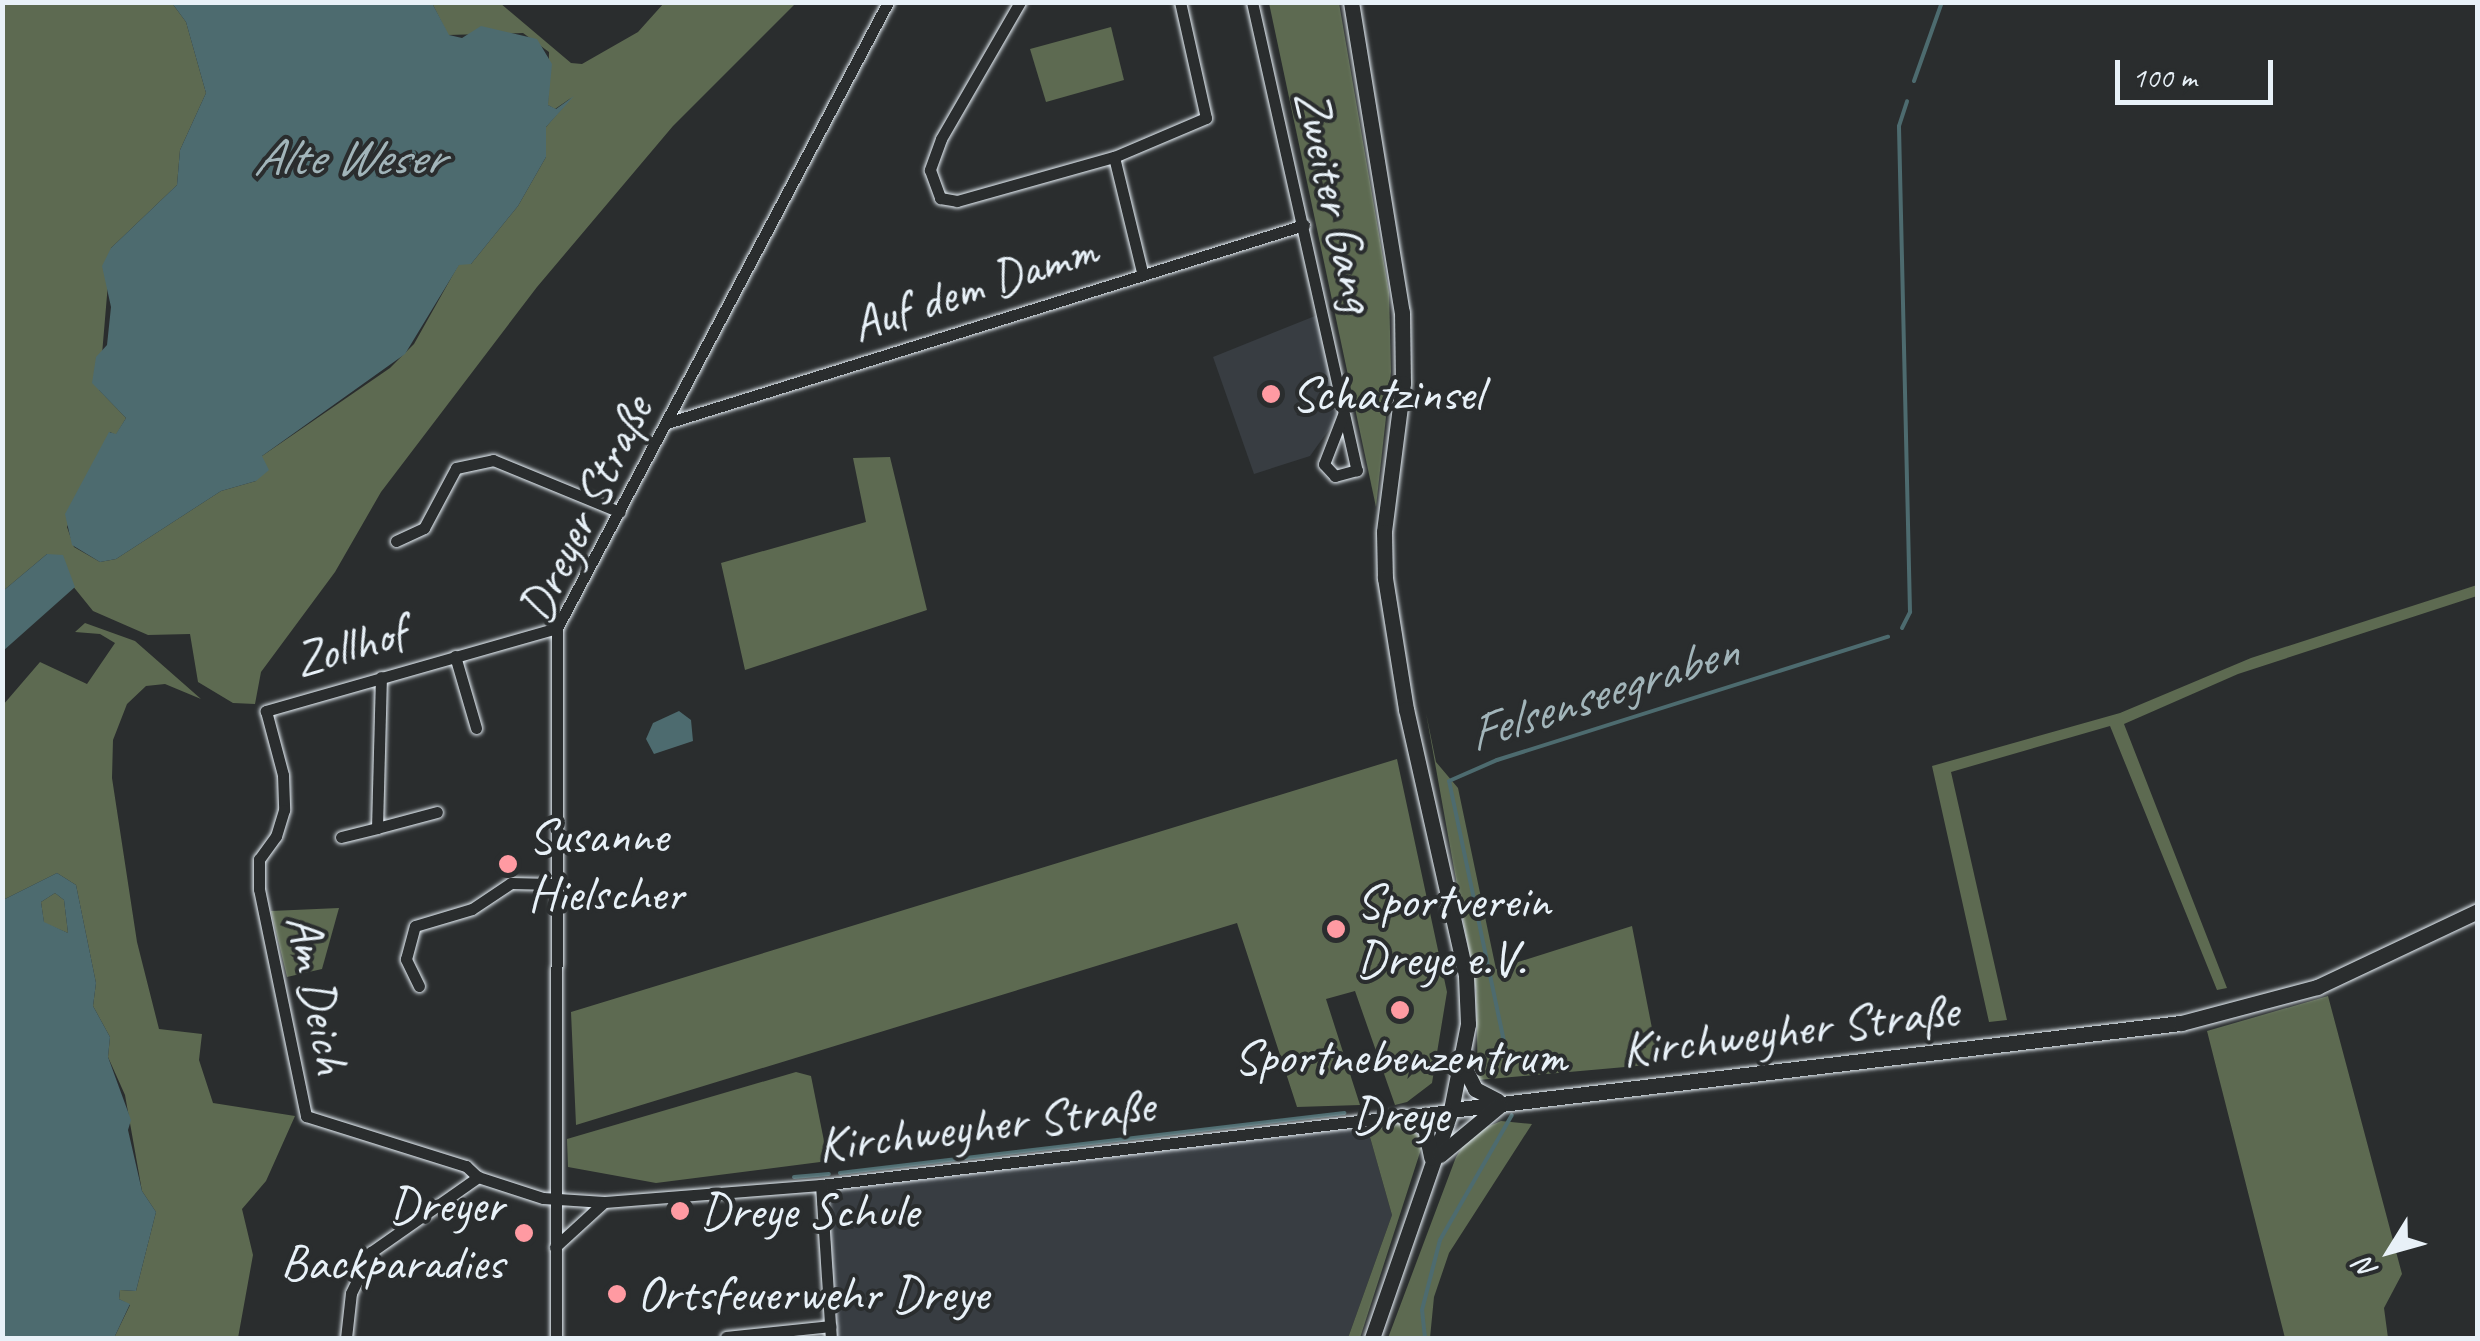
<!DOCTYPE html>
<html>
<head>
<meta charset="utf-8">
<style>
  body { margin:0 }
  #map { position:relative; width:2480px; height:1341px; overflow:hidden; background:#2a2d2e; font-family:Caveat,sans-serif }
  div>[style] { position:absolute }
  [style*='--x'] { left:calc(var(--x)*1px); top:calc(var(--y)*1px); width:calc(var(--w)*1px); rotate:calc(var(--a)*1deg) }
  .built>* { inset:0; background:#383d42 }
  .green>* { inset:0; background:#5d6a51 }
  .water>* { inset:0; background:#4d6b6f }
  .stream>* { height:4px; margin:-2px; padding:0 2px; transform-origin:2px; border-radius:2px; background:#4d6b6f }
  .roads { filter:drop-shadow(0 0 2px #e8f1f8) drop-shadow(0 0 2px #e8f1f8) }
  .minor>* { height:11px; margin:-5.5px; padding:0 5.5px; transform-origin:5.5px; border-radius:5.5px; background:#2a2d2e }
  .secondary>* { height:15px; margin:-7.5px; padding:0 7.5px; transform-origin:7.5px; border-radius:7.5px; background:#2a2d2e }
  .dots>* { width:28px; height:28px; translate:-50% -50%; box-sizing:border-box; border:5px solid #2a2d2e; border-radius:50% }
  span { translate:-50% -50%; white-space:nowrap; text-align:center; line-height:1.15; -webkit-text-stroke:8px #2a2d2e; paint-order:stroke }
  .street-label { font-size:50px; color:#e8f1f8 }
  .poi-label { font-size:50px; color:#e8f1f8 }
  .left { translate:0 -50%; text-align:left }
  .right { translate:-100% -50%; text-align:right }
  .water-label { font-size:52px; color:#a2b5ba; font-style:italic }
  .frame { position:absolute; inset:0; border:5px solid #e8f1f8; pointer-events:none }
  .north { position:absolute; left:2340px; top:1201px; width:100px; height:100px; -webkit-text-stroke:8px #2a2d2e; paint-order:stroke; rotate:233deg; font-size:28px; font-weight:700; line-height:40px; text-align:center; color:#e8f1f8 }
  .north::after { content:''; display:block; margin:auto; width:35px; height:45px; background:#e8f1f8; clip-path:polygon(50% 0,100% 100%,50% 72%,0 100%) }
  .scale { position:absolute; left:2115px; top:60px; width:158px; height:45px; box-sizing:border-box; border:5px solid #e8f1f8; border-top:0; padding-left:12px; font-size:30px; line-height:35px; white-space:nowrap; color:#e8f1f8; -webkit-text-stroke:8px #2a2d2e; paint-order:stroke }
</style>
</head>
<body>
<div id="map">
  <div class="built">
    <i style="clip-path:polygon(1320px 314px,1340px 414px,1310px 456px,1254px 474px,1213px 357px)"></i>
    <i style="clip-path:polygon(1366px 1123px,1392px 1215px,1348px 1338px,836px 1338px,824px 1187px)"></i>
  </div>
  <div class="green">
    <i style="clip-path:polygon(2px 3px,172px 3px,186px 22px,206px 93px,180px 150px,177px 185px,111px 248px,99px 390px,126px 418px,116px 435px,110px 432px,67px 527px,74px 547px,100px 562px,116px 559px,221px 491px,256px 481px,262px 456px,390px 368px,414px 344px,459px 264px,471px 264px,518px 206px,546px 157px,546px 127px,571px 98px,555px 109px,548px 105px,549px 52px,523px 33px,448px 35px,432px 3px,500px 3px,571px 63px,582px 64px,638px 32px,664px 3px,796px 3px,673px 126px,537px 287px,381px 492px,335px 572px,261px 672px,255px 704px,233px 703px,198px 682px,190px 634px,148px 635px,93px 611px,47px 554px,3px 591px)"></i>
    <i style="clip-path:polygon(1269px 3px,1339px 3px,1389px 292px,1391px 372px,1376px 507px)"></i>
    <i style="clip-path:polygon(1111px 27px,1124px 80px,1046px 102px,1030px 49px)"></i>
    <i style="clip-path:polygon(890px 457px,927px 610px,745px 670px,721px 563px,866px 522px,853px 458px)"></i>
    <i style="clip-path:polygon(2477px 585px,2477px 596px,2238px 674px,2124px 724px,2227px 988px,2217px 990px,2110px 726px,1951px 772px,2007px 1020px,1989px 1022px,1932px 766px,2120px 713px,2251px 658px)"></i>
    <i style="clip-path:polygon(85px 623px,135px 641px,201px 699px,165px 684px,146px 686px,127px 704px,113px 740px,112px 778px,137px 942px,159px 1029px,202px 1034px,199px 1060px,213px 1103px,295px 1116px,266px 1181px,242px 1209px,253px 1255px,238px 1338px,114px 1338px,130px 1305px,119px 1299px,120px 1290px,136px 1291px,156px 1212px,142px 1191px,125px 1095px,108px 1057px,110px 1037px,93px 1006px,96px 983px,76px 885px,57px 873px,3px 900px,3px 705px,40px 662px,87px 684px,115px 643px,100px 634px,75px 632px)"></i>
    <i style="clip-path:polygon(1426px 713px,1436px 762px,1458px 788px,1496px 969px,1632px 926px,1659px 1064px,1478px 1080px,1476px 991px)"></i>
    <i style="clip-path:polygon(1397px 759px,1447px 992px,1432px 1083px,1407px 1102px,1395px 1105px,1355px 991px,1326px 999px,1360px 1105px,1297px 1107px,1237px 923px,576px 1125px,571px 1012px)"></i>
    <i style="clip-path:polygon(55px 893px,64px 900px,68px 933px,44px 923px,41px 902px)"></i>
    <i style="clip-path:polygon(339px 908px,322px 969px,287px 977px,271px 911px)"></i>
    <i style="clip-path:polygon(2328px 996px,2402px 1274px,2384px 1308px,2388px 1338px,2285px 1338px,2207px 1031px)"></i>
    <i style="clip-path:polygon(796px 1072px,811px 1076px,828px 1161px,656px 1183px,568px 1167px,567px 1139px)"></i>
    <i style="clip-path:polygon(1501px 1121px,1532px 1124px,1449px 1253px,1434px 1297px,1430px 1338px,1388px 1338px,1456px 1157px,1471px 1134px)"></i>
    <i style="clip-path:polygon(1366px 1123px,1402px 1123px,1424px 1140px,1360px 1338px,1348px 1338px,1392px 1215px)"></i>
  </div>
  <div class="water">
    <i style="clip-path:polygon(172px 3px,432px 3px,449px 35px,462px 38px,481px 26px,537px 39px,552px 64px,548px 105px,556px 109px,574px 96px,546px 127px,546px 157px,518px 206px,471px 264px,459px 265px,405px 354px,262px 456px,269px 470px,256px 481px,221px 491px,116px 559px,100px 562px,72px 545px,65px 514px,109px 432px,116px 434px,126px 418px,92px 383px,96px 357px,107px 345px,111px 307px,102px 266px,111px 248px,177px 185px,180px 150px,206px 93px,186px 22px)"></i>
    <i style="clip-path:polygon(47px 554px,63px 555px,75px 587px,3px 651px,3px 591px)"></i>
    <i style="clip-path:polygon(679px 711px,691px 720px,693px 741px,654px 754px,646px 739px,653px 723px)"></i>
    <i style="clip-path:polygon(evenodd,57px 873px,76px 885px,96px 983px,93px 1006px,110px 1037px,108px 1057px,131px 1120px,128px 1130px,142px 1191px,156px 1212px,136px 1291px,120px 1290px,119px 1299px,130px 1304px,114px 1338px,3px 1338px,3px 900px,57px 873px,55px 893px,64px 900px,68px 933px,44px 922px,41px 902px,55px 893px)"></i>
  </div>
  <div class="stream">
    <i style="--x:1914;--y:81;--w:84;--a:-70.5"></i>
    <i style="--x:1902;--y:628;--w:18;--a:-63"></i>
    <i style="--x:1910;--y:612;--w:486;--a:-91.3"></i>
    <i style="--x:1899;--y:126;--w:26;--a:-72"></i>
    <i style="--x:1510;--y:1070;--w:295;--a:-101.9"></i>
    <i style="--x:1449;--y:781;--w:52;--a:-23.6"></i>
    <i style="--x:1497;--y:760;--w:410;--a:-17.5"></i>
    <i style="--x:840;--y:1173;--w:508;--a:-6.79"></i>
    <i style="--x:794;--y:1177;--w:35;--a:-5"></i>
    <i style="--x:1425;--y:1338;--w:28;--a:-96"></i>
    <i style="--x:1422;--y:1310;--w:72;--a:-75.6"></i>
    <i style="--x:1440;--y:1240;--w:144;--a:-60.1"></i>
  </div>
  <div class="roads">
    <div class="minor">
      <i style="--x:1020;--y:2;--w:158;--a:120"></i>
      <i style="--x:941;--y:139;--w:33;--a:110"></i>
      <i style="--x:930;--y:170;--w:30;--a:70"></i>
      <i style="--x:940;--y:198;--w:17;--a:10"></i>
      <i style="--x:957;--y:201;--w:163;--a:-15.7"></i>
      <i style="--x:1114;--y:157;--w:100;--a:-23"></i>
      <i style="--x:1206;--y:118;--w:119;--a:-102.6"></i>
      <i style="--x:1252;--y:2;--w:480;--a:77.4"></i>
      <i style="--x:1357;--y:470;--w:23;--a:165"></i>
      <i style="--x:1335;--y:476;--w:16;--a:-133"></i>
      <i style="--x:1324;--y:464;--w:53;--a:-68.8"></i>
      <i style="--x:1114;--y:157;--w:118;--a:76.3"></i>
      <i style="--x:667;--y:423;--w:667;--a:-17.27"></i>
      <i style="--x:396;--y:541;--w:31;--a:-25"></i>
      <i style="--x:424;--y:528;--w:68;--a:-61.9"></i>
      <i style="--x:456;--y:468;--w:38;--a:-12"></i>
      <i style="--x:493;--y:460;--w:137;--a:22.3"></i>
      <i style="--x:557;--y:628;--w:303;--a:164.1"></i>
      <i style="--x:266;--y:711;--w:66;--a:75.1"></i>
      <i style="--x:283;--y:775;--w:35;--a:88"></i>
      <i style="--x:284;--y:810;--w:27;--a:107"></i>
      <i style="--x:276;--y:836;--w:29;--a:126"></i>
      <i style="--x:259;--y:859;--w:30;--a:90"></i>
      <i style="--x:259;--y:889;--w:232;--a:78.3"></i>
      <i style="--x:306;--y:1116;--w:168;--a:17.4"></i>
      <i style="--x:466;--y:1166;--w:16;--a:43"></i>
      <i style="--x:478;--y:1177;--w:68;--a:17.9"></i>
      <i style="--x:543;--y:1198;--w:61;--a:3.8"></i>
      <i style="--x:604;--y:1202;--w:218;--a:-4.5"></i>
      <i style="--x:821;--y:1185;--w:634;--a:-6.79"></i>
      <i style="--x:455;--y:656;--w:75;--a:73.7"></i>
      <i style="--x:377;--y:828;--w:62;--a:-14.9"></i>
      <i style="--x:341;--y:837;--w:37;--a:-14"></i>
      <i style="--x:377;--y:828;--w:151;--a:-88.5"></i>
      <i style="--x:419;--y:986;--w:30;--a:-116"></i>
      <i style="--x:406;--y:959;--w:34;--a:-75"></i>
      <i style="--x:415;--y:926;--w:59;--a:-16.6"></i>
      <i style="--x:472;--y:909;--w:47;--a:-33.7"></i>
      <i style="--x:511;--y:883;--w:42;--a:1.4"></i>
      <i style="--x:821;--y:1185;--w:153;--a:86.3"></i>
      <i style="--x:555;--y:1247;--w:65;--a:-42.5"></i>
      <i style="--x:726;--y:1337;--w:105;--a:-6"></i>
      <i style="--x:346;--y:1338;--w:45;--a:-83.7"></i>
      <i style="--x:351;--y:1293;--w:46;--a:-64"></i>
      <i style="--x:371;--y:1252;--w:131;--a:-35"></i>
      <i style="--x:556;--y:1338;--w:710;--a:-89.92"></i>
      <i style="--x:557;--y:628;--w:708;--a:-62.13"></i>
    </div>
    <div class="secondary">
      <i style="--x:1351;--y:2;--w:314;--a:80.7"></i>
      <i style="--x:1402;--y:312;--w:71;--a:89.2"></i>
      <i style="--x:1403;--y:383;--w:150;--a:97.3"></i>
      <i style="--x:1384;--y:532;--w:46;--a:88.8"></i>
      <i style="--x:1385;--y:578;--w:133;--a:80.9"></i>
      <i style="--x:1406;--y:709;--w:274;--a:77.3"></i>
      <i style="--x:1466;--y:976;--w:48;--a:87.6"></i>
      <i style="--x:1468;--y:1024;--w:88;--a:101.2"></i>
      <i style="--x:1451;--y:1110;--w:241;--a:109.1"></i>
      <i style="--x:1462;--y:1063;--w:29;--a:63"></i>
      <i style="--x:1475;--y:1089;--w:25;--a:27"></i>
      <i style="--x:1451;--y:1110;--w:735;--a:-6.8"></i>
      <i style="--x:2181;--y:1023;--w:141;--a:-14.8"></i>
      <i style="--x:2317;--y:987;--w:178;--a:-25.3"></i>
      <i style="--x:1402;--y:1116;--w:26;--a:28"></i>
      <i style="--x:1425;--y:1128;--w:30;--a:78"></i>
      <i style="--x:1440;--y:1155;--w:77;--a:-39.7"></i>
    </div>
  </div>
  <div class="dots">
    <i style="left:1271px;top:394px;background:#ff9aa2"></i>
    <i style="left:508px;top:864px;background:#ff9aa2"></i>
    <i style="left:1336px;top:929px;background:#ff9aa2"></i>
    <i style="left:1400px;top:1010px;background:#ff9aa2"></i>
    <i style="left:680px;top:1211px;background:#ff9aa2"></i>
    <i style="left:524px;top:1233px;background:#ff9aa2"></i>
    <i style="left:617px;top:1294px;background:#ff9aa2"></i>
  </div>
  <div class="street-label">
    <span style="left:1335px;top:200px;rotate:77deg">Zweiter Gang</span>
    <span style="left:974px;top:287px;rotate:-18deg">Auf dem Damm</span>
    <span style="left:585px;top:509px;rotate:-64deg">Dreyer Straße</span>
    <span style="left:350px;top:646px;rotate:-16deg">Zollhof</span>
    <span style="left:318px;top:994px;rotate:79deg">Am Deich</span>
    <span style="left:1790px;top:1030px;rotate:-7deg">Kirchweyher Straße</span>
    <span style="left:986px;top:1125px;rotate:-7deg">Kirchweyher Straße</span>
  </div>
  <div class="poi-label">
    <span class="left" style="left:1291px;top:394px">Schatzinsel</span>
    <span class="left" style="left:528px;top:864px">Susanne<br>Hielscher</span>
    <span class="left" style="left:1356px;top:929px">Sportverein<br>Dreye e.V.</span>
    <span style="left:1400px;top:1085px">Sportnebenzentrum<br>Dreye</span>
    <span class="right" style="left:504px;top:1233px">Dreyer<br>Backparadies</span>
    <span class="left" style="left:700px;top:1211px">Dreye Schule</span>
    <span class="left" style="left:637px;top:1294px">Ortsfeuerwehr Dreye</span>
  </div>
  <div class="water-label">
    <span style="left:348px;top:158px">Alte Weser</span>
    <span style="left:1602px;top:693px;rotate:-18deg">Felsenseegraben</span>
  </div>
  <div class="frame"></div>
  <div class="north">N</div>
  <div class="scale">100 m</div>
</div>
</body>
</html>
